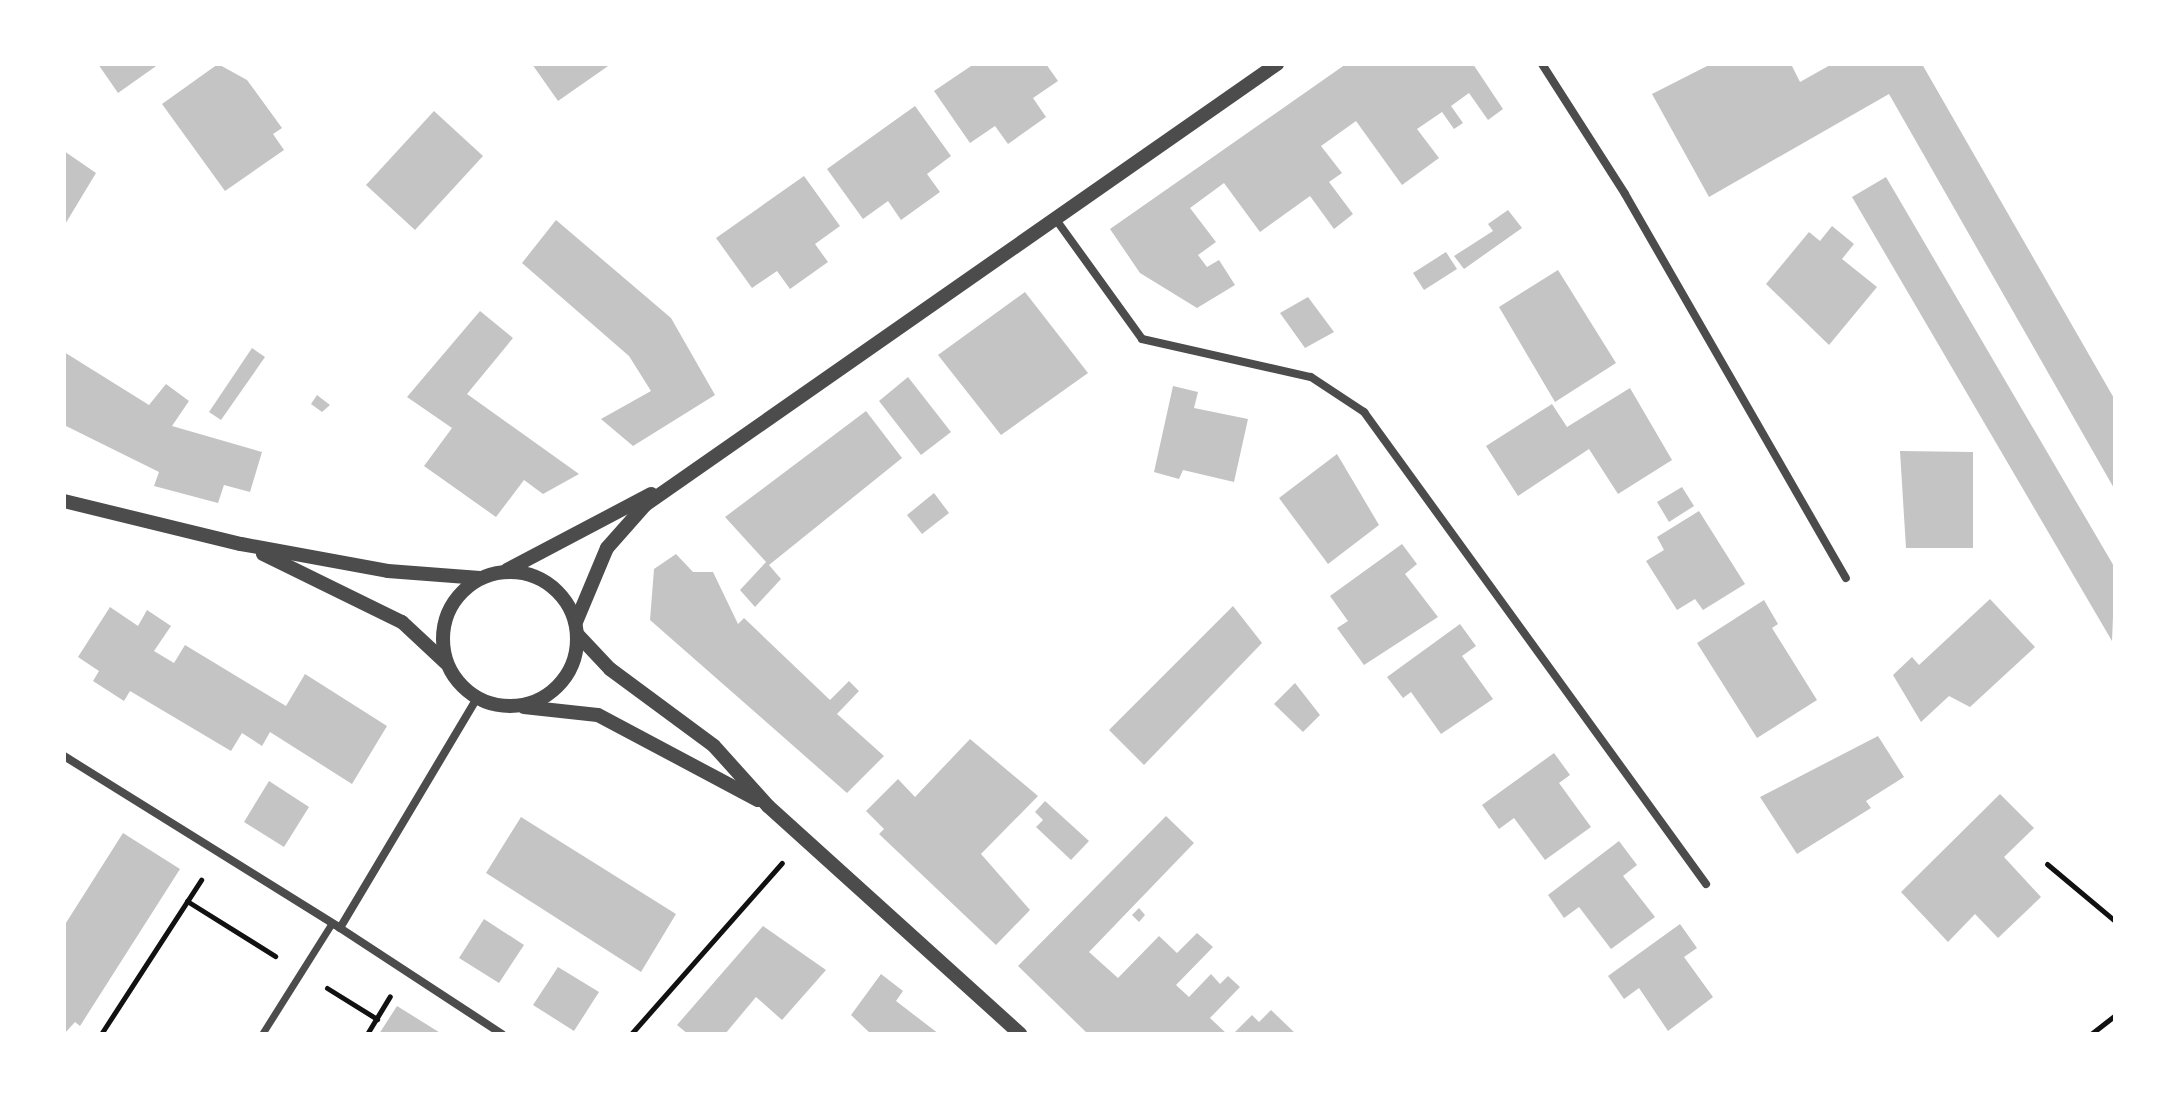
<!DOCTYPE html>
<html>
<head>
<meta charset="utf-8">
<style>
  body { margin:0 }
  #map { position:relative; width:2179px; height:1098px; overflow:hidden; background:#fff; font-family:"Public Sans",sans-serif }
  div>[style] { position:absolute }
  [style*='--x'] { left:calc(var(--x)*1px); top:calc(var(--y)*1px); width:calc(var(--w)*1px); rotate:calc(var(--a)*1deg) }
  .building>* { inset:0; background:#c4c4c4 }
  .path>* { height:5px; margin:-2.5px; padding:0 2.5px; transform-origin:2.5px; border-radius:2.5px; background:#111 }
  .pedestrian>* { height:7px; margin:-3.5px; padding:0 3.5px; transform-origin:3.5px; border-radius:3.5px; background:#4c4c4c }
  .minor>* { height:8px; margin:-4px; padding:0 4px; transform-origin:4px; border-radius:4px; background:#4c4c4c }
  .tertiary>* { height:14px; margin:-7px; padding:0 7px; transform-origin:7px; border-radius:7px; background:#4c4c4c }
  .tertiary>.ring { margin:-7px; padding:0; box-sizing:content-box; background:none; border:14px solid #4c4c4c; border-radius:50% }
  span { translate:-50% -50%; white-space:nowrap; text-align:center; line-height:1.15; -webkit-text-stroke:6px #fff; paint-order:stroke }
  .frame { position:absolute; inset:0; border:66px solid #fff; pointer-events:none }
</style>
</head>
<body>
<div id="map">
  <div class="building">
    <i style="clip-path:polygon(98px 64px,159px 64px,118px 93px)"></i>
    <i style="clip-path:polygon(218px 64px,247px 80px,282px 128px,273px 134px,284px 150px,225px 191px,162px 104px)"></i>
    <i style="clip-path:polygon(532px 64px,611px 64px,558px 101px)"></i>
    <i style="clip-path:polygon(974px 64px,1046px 64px,1058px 81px,1033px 98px,1046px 117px,1008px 144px,995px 126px,970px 143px,934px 91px)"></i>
    <i style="clip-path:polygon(1346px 64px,1473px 64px,1503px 109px,1488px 120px,1469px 93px,1451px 106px,1463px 123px,1454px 129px,1442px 112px,1417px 129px,1439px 158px,1402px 185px,1356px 121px,1321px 146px,1342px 173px,1329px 182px,1353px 214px,1334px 229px,1310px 196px,1260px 232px,1224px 183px,1190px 208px,1216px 242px,1198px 255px,1207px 267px,1219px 260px,1235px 285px,1197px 308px,1140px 273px,1110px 229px)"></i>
    <i style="clip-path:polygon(1711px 64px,1791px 64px,1800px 82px,1832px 64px,1922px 64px,2115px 400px,2115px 490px,1889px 94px,1709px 197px,1652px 94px)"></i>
    <i style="clip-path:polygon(915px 106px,951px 156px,927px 174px,940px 192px,901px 220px,888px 201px,863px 219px,827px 169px)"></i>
    <i style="clip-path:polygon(434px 111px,483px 156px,415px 230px,366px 185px)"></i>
    <i style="clip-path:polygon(64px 151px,96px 173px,64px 226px)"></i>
    <i style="clip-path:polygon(804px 176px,840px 226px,815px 244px,828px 262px,790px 289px,777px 271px,752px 288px,716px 238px)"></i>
    <i style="clip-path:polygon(1886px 177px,2115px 568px,2112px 641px,1852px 197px)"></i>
    <i style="clip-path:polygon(1508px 210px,1522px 228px,1464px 269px,1454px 256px,1493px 231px,1488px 224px)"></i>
    <i style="clip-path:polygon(556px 220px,671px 318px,715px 395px,633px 446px,601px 419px,651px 391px,629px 356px,522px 263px)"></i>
    <i style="clip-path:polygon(1832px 226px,1854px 244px,1842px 259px,1877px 287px,1829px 345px,1766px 284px,1809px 232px,1820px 241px)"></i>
    <i style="clip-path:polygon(1446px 252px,1457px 269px,1424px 290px,1413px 273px)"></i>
    <i style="clip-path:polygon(1558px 270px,1616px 363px,1555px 402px,1499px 307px)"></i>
    <i style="clip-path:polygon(1025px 292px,1088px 373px,1001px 435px,938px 355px)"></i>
    <i style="clip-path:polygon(1308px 297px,1334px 332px,1305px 348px,1280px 313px)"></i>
    <i style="clip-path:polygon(480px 311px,513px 338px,467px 394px,579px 474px,543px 494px,524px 480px,496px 517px,424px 466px,452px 428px,407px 397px)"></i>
    <i style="clip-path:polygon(252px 348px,265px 357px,221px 420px,209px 412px)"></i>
    <i style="clip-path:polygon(64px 352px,149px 405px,166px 384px,189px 401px,172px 426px,262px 452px,250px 492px,224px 485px,218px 503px,154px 486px,159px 472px,64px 425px)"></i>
    <i style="clip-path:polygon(908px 377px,951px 432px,921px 455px,879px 401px)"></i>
    <i style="clip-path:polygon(1173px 386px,1198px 392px,1194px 408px,1248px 419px,1234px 482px,1183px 470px,1179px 479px,1154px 472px)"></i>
    <i style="clip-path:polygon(1630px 388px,1672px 460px,1618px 494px,1589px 449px,1518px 496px,1486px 446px,1552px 404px,1567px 427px)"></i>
    <i style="clip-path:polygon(317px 395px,330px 405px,322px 412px,311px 404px)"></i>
    <i style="clip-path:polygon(866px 411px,902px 458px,769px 565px,781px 579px,755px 607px,740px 590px,766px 562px,725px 517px)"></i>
    <i style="clip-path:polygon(1900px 451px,1973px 452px,1973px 548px,1906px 548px)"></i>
    <i style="clip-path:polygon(1337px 454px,1379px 525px,1328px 564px,1279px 498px)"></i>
    <i style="clip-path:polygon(1682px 487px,1694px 506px,1669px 522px,1657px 502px)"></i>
    <i style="clip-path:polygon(934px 493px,949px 513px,922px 534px,907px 515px)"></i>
    <i style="clip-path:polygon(1699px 511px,1745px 584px,1703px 610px,1695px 599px,1677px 610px,1646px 561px,1664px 550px,1657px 537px)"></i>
    <i style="clip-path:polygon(1402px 544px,1417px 564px,1405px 574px,1438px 617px,1364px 665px,1337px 628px,1348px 621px,1330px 596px)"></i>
    <i style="clip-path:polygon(676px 554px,693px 572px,713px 572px,738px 624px,744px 618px,830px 700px,849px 681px,859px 691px,837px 714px,884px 756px,847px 793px,650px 620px,654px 569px)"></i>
    <i style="clip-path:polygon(1990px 599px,2035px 647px,1970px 707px,1949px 696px,1921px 722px,1893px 675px,1912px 657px,1919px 665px)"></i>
    <i style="clip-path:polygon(1764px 600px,1778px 624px,1772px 628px,1817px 700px,1757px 738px,1697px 643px)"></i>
    <i style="clip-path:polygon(1233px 606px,1262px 643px,1144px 765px,1109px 730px)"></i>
    <i style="clip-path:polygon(110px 607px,138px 626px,147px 610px,171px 626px,154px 651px,174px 663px,185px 645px,286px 706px,305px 674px,387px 726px,352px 784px,270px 732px,262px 746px,242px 733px,231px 751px,130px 691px,124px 701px,93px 681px,99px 671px,78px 657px)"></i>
    <i style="clip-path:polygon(1460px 624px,1476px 646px,1462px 656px,1493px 699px,1441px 734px,1411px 692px,1403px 698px,1387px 677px)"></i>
    <i style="clip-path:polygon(1295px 683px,1320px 715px,1303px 732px,1274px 704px)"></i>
    <i style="clip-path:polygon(1878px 736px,1904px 777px,1866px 801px,1871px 808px,1797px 854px,1760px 797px)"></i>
    <i style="clip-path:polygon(970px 739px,1038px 796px,981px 854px,1030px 910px,996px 945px,879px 834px,884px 829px,866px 811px,898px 779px,915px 797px)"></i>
    <i style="clip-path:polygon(1554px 753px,1570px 775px,1559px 783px,1591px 827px,1545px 860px,1514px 818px,1499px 829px,1482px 805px)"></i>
    <i style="clip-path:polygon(269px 781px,309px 807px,284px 847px,244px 822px)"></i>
    <i style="clip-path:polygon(2000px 794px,2034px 828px,2004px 857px,2041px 897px,1998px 938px,1975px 914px,1948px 942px,1901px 892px)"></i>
    <i style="clip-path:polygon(1045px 801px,1089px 841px,1071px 860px,1036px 827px,1043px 820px,1035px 812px)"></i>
    <i style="clip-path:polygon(1166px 816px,1194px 843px,1089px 952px,1118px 978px,1159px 936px,1177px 953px,1197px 933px,1213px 947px,1176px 985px,1189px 997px,1211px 974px,1220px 984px,1228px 976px,1240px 987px,1210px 1018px,1227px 1034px,1088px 1034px,1018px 966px)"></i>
    <i style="clip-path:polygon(521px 817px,676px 914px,641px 972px,486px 873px)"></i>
    <i style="clip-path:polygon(123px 833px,180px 869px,80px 1026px,75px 1022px,64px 1034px,64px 926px)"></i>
    <i style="clip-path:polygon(1619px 841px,1637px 865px,1623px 876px,1655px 917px,1611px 949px,1579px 907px,1564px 918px,1548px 895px)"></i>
    <i style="clip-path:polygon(1139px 908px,1145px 915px,1139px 922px,1132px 915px)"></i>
    <i style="clip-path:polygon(484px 919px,524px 945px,499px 983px,459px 958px)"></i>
    <i style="clip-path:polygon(1680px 924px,1697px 948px,1684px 957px,1713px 997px,1668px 1031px,1639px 988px,1624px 999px,1608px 976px)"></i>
    <i style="clip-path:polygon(763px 926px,826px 970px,782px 1020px,756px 997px,725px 1034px,688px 1034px,677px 1025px)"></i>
    <i style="clip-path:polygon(558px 967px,599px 992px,574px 1031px,533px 1005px)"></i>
    <i style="clip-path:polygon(881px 974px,903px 991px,896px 1001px,939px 1034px,871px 1034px,851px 1015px)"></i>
    <i style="clip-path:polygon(397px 1006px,442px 1034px,379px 1034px)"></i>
    <i style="clip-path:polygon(1271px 1010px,1296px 1034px,1233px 1034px,1252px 1015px,1259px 1022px)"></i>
  </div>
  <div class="path">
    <i style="--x:2047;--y:864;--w:89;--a:40"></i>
    <i style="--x:187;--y:901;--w:104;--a:32"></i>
    <i style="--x:327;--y:988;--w:59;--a:31.8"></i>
    <i style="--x:101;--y:1034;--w:184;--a:-57"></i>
    <i style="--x:367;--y:1034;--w:44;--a:-58.8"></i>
    <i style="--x:631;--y:1034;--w:228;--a:-48.6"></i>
    <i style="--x:2091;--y:1034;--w:31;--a:-38"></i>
  </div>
  <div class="pedestrian">
    <i style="--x:262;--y:1034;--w:131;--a:-57.8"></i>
  </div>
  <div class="minor">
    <i style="--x:1542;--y:64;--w:154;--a:57.4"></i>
    <i style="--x:1625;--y:194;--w:443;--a:60.1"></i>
    <i style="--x:1057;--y:221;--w:145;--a:54.2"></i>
    <i style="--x:1142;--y:339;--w:173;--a:12.7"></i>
    <i style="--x:1311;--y:377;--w:64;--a:33.4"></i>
    <i style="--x:1364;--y:412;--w:583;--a:54.07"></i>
    <i style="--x:64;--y:756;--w:325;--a:31.9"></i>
    <i style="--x:340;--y:928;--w:268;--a:-59.2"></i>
    <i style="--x:340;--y:928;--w:194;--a:33.2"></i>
  </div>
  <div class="tertiary">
    <i style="--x:64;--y:501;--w:182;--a:13.7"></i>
    <i style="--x:241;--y:544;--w:149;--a:10.4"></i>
    <i style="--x:388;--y:571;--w:92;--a:4.4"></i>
    <i style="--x:263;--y:554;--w:155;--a:26.1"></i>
    <i style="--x:402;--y:622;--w:60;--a:43"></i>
    <i style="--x:507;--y:570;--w:163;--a:-27.8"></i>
    <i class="ring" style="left:443px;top:572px;width:120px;height:120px"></i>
    <i style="--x:576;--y:622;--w:80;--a:-67.3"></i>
    <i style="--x:607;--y:548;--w:57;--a:-48.5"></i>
    <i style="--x:645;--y:505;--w:771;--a:-34.91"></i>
    <i style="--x:578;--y:635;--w:47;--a:46.7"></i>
    <i style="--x:610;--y:669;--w:129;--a:36.5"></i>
    <i style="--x:714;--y:746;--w:81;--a:48"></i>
    <i style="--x:768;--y:806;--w:340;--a:42.1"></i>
    <i style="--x:524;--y:707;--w:74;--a:6.2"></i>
    <i style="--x:598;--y:715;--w:181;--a:28"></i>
  </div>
  <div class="frame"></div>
</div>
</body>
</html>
